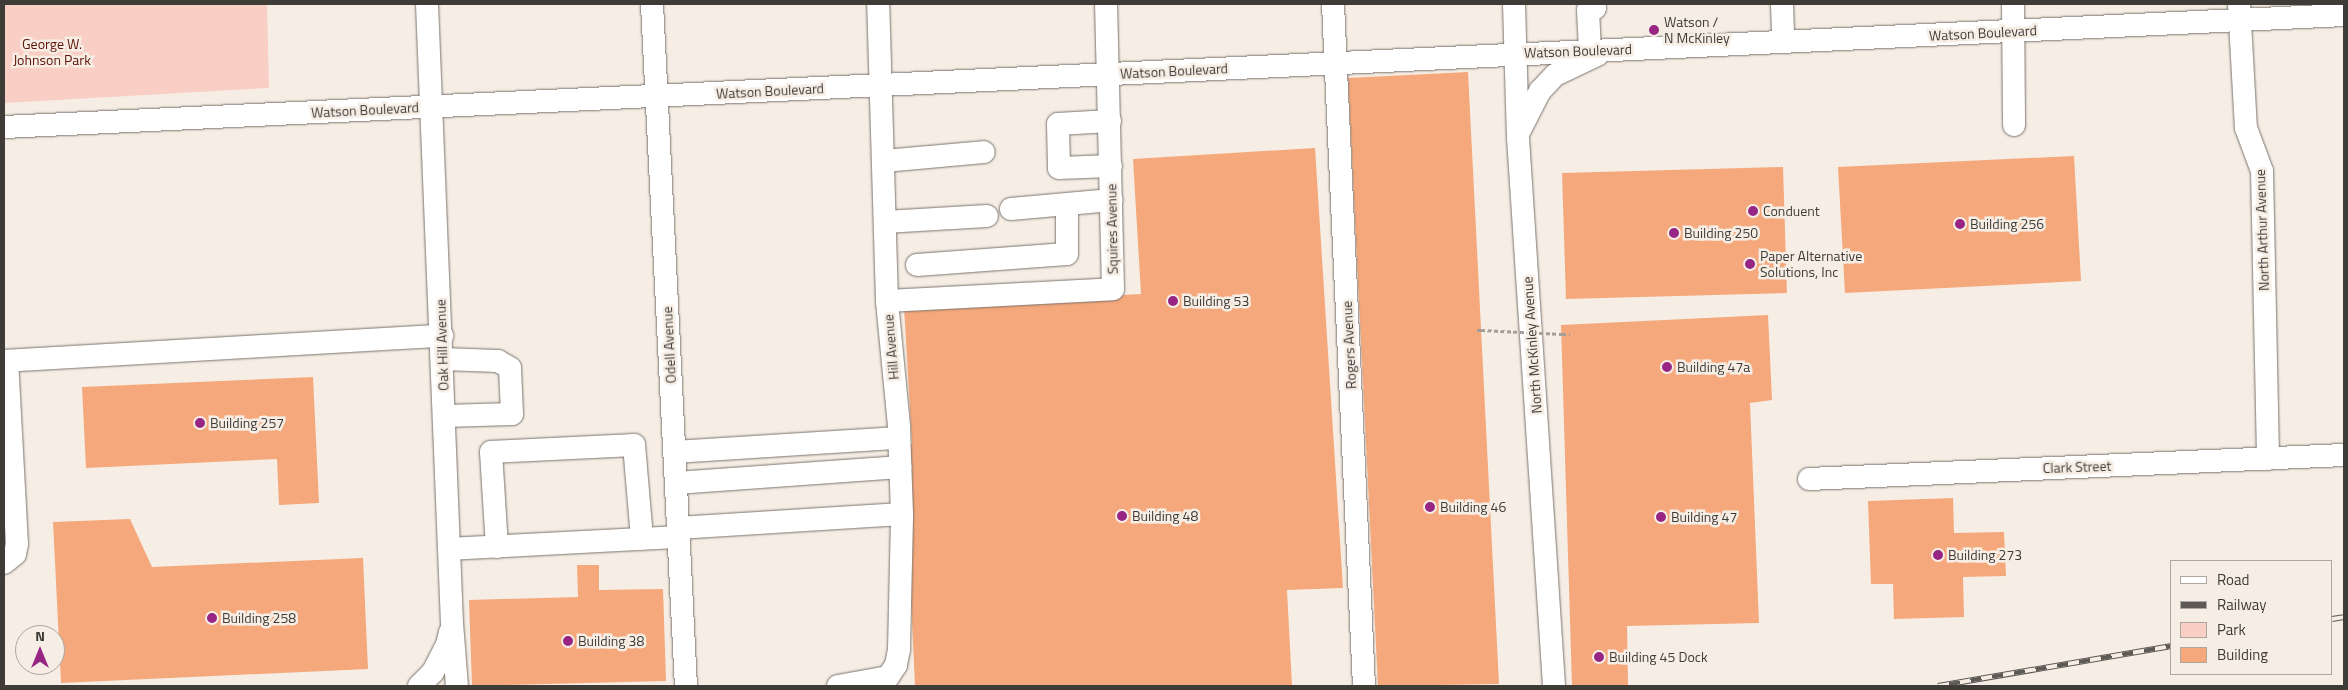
<!DOCTYPE html>
<html>
<head>
<meta charset="utf-8">
<style>
  body { margin:0 }
  #map { position:relative; width:2348px; height:690px; overflow:hidden; background:#f6eee5; font-family:"Titillium Web",sans-serif }
  div>[style] { position:absolute }
  [style*='--x'] { left:calc(var(--x)*1px); top:calc(var(--y)*1px); width:calc(var(--w)*1px); rotate:calc(var(--a)*1deg) }
  .green>* { inset:0; background:#f9cec5 }
  .building>* { inset:0; background:#f5a87b }
  .path>* { height:3px; margin-top:-1.5px; transform-origin:0; background:repeating-linear-gradient(90deg,#a39e97 0 4px,transparent 0 6.5px) }
  .roads { filter:drop-shadow(0 0 1px #7b736c) drop-shadow(0 0 1px #7b736c) }
  .minor>* { height:22px; margin:-11px; padding:0 11px; transform-origin:11px; border-radius:11px; background:#fff }
  .rail>* { height:5.5px; margin-top:-2.75px; transform-origin:0; background:repeating-linear-gradient(90deg,#f6eee5 0 11px,#5d5954 0 22px); box-sizing:border-box; border-block:1px solid #5d5954 }
  .path-bridge>* { height:3px; margin-top:-1.5px; transform-origin:0; background:repeating-linear-gradient(90deg,#a39e97 0 4px,transparent 0 6.5px) }
  .dots>* { width:14px; height:14px; translate:-50% -50%; box-sizing:border-box; border:2px solid #f6eee5; border-radius:50% }
  span { translate:-50% -50%; white-space:nowrap; text-align:center; line-height:1.15; -webkit-text-stroke:5px #f6eee5; paint-order:stroke }
  .poi-label { font-size:14px; color:#3f3c38 }
  .left { translate:0 -50%; text-align:left }
  .street-label { font-size:14px; color:#3f3c38 }
  .park-label { font-size:14px; color:#5f1206 }
  .frame { position:absolute; inset:0; border:5px solid #3f3c38; pointer-events:none }
  .legend { position:absolute; left:2170px; top:560px; width:162px; height:115px; box-sizing:border-box; background:#f6eee5; border:1px solid #ada7a0; margin:0; padding:6px 9px; list-style:none; font-size:15px; color:#3f3c38 }
  .legend li { display:flex; align-items:center; gap:10px; height:25px }
  .legend b { width:25px; border:1px solid #ada7a0 }
  .north { position:absolute; left:15px; top:625px; width:50px; height:50px; box-sizing:border-box; background:#f6eee5; border:1px solid #ada7a0; border-radius:50%; rotate:0deg; font-size:14px; font-weight:700; line-height:20px; text-align:center; color:#3f3c38 }
  .north::after { content:''; display:block; margin:auto; width:18px; height:22px; background:#962584; clip-path:polygon(50% 0,100% 100%,50% 72%,0 100%) }
</style>
</head>
<body>
<div id="map">
  <div class="green">
    <i style="clip-path:polygon(4px 4px,267px 4px,269px 88px,4px 103px)"></i>
  </div>
  <div class="building">
    <i style="clip-path:polygon(1468px 72px,1499px 684px,1378px 686px,1348px 78px)"></i>
    <i style="clip-path:polygon(1315px 148px,1343px 588px,1287px 590px,1292px 686px,915px 686px,904px 443px,912px 444px,904px 307px,1141px 294px,1133px 159px)"></i>
    <i style="clip-path:polygon(2074px 156px,2081px 281px,1845px 293px,1838px 167px)"></i>
    <i style="clip-path:polygon(1783px 167px,1787px 293px,1566px 299px,1562px 173px)"></i>
    <i style="clip-path:polygon(1768px 315px,1772px 400px,1750px 403px,1759px 623px,1627px 626px,1628px 686px,1572px 686px,1561px 325px)"></i>
    <i style="clip-path:polygon(313px 377px,319px 503px,279px 505px,277px 459px,86px 468px,82px 387px)"></i>
    <i style="clip-path:polygon(1953px 498px,1954px 533px,2004px 532px,2006px 576px,1963px 577px,1964px 617px,1894px 619px,1893px 584px,1871px 584px,1868px 501px)"></i>
    <i style="clip-path:polygon(130px 519px,152px 567px,363px 558px,368px 669px,61px 683px,53px 522px)"></i>
    <i style="clip-path:polygon(577px 565px,599px 565px,599px 590px,663px 589px,666px 681px,472px 686px,469px 600px,578px 597px)"></i>
  </div>
  <div class="path">
    <i style="--x:1477;--y:330;--w:4;--a:0"></i>
    <i style="--x:1562;--y:334;--w:8;--a:0"></i>
  </div>
  <div class="roads">
    <div class="minor">
      <i style="--x:427;--y:4;--w:620;--a:87.69"></i>
      <i style="--x:452;--y:623;--w:63;--a:85.5"></i>
      <i style="--x:652;--y:4;--w:683;--a:87.15"></i>
      <i style="--x:1333;--y:4;--w:683;--a:87.4"></i>
      <i style="--x:1514;--y:4;--w:134;--a:88.3"></i>
      <i style="--x:1518;--y:138;--w:549;--a:86.24"></i>
      <i style="--x:1782;--y:4;--w:38;--a:88"></i>
      <i style="--x:2013;--y:4;--w:121;--a:89.5"></i>
      <i style="--x:2239;--y:4;--w:124;--a:86.8"></i>
      <i style="--x:2246;--y:128;--w:46;--a:69.6"></i>
      <i style="--x:2262;--y:171;--w:288;--a:88.8"></i>
      <i style="--x:1590;--y:51;--w:41;--a:-92.8"></i>
      <i style="--x:1588;--y:10;--w:7;--a:-16"></i>
      <i style="--x:1595;--y:8;--w:4;--a:-104"></i>
      <i style="--x:1110;--y:121;--w:52;--a:176.7"></i>
      <i style="--x:1058;--y:124;--w:44;--a:88.7"></i>
      <i style="--x:1059;--y:168;--w:52;--a:-2.2"></i>
      <i style="--x:4;--y:127;--w:2343;--a:-2.74"></i>
      <i style="--x:1520;--y:130;--w:44;--a:-62.9"></i>
      <i style="--x:1540;--y:91;--w:22;--a:-47"></i>
      <i style="--x:1555;--y:75;--w:47;--a:-25.5"></i>
      <i style="--x:884;--y:161;--w:100;--a:-5.1"></i>
      <i style="--x:1011;--y:209;--w:101;--a:-5.1"></i>
      <i style="--x:885;--y:222;--w:102;--a:-3.4"></i>
      <i style="--x:917;--y:265;--w:150;--a:-4.2"></i>
      <i style="--x:1067;--y:254;--w:50;--a:-90"></i>
      <i style="--x:887;--y:301;--w:226;--a:-3"></i>
      <i style="--x:1113;--y:289;--w:285;--a:-91.4"></i>
      <i style="--x:442;--y:359;--w:56;--a:2"></i>
      <i style="--x:498;--y:361;--w:14;--a:30"></i>
      <i style="--x:510;--y:368;--w:46;--a:87.5"></i>
      <i style="--x:512;--y:414;--w:67;--a:178.3"></i>
      <i style="--x:4;--y:361;--w:439;--a:-3.3"></i>
      <i style="--x:674;--y:452;--w:225;--a:-3.6"></i>
      <i style="--x:1809;--y:479;--w:536;--a:-2.57"></i>
      <i style="--x:676;--y:483;--w:225;--a:-4.1"></i>
      <i style="--x:678;--y:528;--w:224;--a:-3.6"></i>
      <i style="--x:497;--y:547;--w:95;--a:-93.6"></i>
      <i style="--x:491;--y:452;--w:143;--a:-2.8"></i>
      <i style="--x:634;--y:445;--w:94;--a:85.1"></i>
      <i style="--x:449;--y:549;--w:230;--a:-3"></i>
      <i style="--x:4;--y:563;--w:14;--a:-39"></i>
      <i style="--x:15;--y:554;--w:10;--a:-79"></i>
      <i style="--x:17;--y:544;--w:183;--a:-93.1"></i>
      <i style="--x:419;--y:686;--w:20;--a:-45"></i>
      <i style="--x:433;--y:672;--w:30;--a:-63"></i>
      <i style="--x:447;--y:645;--w:13;--a:-77"></i>
      <i style="--x:838;--y:686;--w:51;--a:-10.2"></i>
      <i style="--x:888;--y:677;--w:14;--a:-56"></i>
      <i style="--x:896;--y:665;--w:15;--a:-79"></i>
      <i style="--x:899;--y:650;--w:136;--a:-88.7"></i>
      <i style="--x:902;--y:514;--w:88;--a:-92"></i>
      <i style="--x:899;--y:426;--w:126;--a:-95.5"></i>
      <i style="--x:887;--y:301;--w:297;--a:-91.7"></i>
    </div>
  </div>
  <div class="rail">
    <i style="--x:2332;--y:619;--w:12;--a:-9"></i>
    <i style="--x:1938;--y:686;--w:237;--a:-9.7"></i>
  </div>
  <div class="path-bridge">
    <i style="--x:1481;--y:330;--w:81;--a:2.8"></i>
  </div>
  <div class="dots">
    <i style="left:1654px;top:30px;background:#962584"></i>
    <i style="left:1753px;top:211px;background:#962584"></i>
    <i style="left:1960px;top:224px;background:#962584"></i>
    <i style="left:1674px;top:233px;background:#962584"></i>
    <i style="left:1750px;top:264px;background:#962584"></i>
    <i style="left:1173px;top:301px;background:#962584"></i>
    <i style="left:1667px;top:367px;background:#962584"></i>
    <i style="left:200px;top:423px;background:#962584"></i>
    <i style="left:1430px;top:507px;background:#962584"></i>
    <i style="left:1122px;top:516px;background:#962584"></i>
    <i style="left:1661px;top:517px;background:#962584"></i>
    <i style="left:1938px;top:555px;background:#962584"></i>
    <i style="left:212px;top:618px;background:#962584"></i>
    <i style="left:568px;top:641px;background:#962584"></i>
    <i style="left:1599px;top:657px;background:#962584"></i>
  </div>
  <div class="poi-label">
    <span class="left" style="left:1664px;top:30px">Watson /<br>N McKinley</span>
    <span class="left" style="left:1763px;top:211px">Conduent</span>
    <span class="left" style="left:1970px;top:224px">Building 256</span>
    <span class="left" style="left:1684px;top:233px">Building 250</span>
    <span class="left" style="left:1760px;top:264px">Paper Alternative<br>Solutions, Inc</span>
    <span class="left" style="left:1183px;top:301px">Building 53</span>
    <span class="left" style="left:1677px;top:367px">Building 47a</span>
    <span class="left" style="left:210px;top:423px">Building 257</span>
    <span class="left" style="left:1440px;top:507px">Building 46</span>
    <span class="left" style="left:1132px;top:516px">Building 48</span>
    <span class="left" style="left:1671px;top:517px">Building 47</span>
    <span class="left" style="left:1948px;top:555px">Building 273</span>
    <span class="left" style="left:222px;top:618px">Building 258</span>
    <span class="left" style="left:578px;top:641px">Building 38</span>
    <span class="left" style="left:1609px;top:657px">Building 45 Dock</span>
  </div>
  <div class="street-label">
    <span style="left:1983px;top:33px;rotate:-3deg">Watson Boulevard</span>
    <span style="left:1578px;top:51px;rotate:-2deg">Watson Boulevard</span>
    <span style="left:1174px;top:71px;rotate:-3deg">Watson Boulevard</span>
    <span style="left:770px;top:91px;rotate:-3deg">Watson Boulevard</span>
    <span style="left:365px;top:110px;rotate:-3deg">Watson Boulevard</span>
    <span style="left:1112px;top:229px;rotate:-91deg">Squires Avenue</span>
    <span style="left:2262px;top:230px;rotate:-92deg">North Arthur Avenue</span>
    <span style="left:442px;top:345px;rotate:-92deg">Oak Hill Avenue</span>
    <span style="left:669px;top:345px;rotate:-93deg">Odell Avenue</span>
    <span style="left:1349px;top:345px;rotate:-93deg">Rogers Avenue</span>
    <span style="left:1532px;top:345px;rotate:-94deg">North McKinley Avenue</span>
    <span style="left:891px;top:347px;rotate:-95deg">Hill Avenue</span>
    <span style="left:2077px;top:467px;rotate:-2deg">Clark Street</span>
  </div>
  <div class="park-label">
    <span style="left:52px;top:52px">George W.<br>Johnson Park</span>
  </div>
  <div class="frame"></div>
  <ul class="legend">
  <li><b style="height:6px;background:#fff"></b>Road</li>
  <li><b style="height:6px;background:#5d5954"></b>Railway</li>
  <li><b style="height:14px;background:#f9cec5"></b>Park</li>
  <li><b style="height:14px;background:#f5a87b"></b>Building</li>
  </ul>
  <div class="north">N</div>
</div>
</body>
</html>
